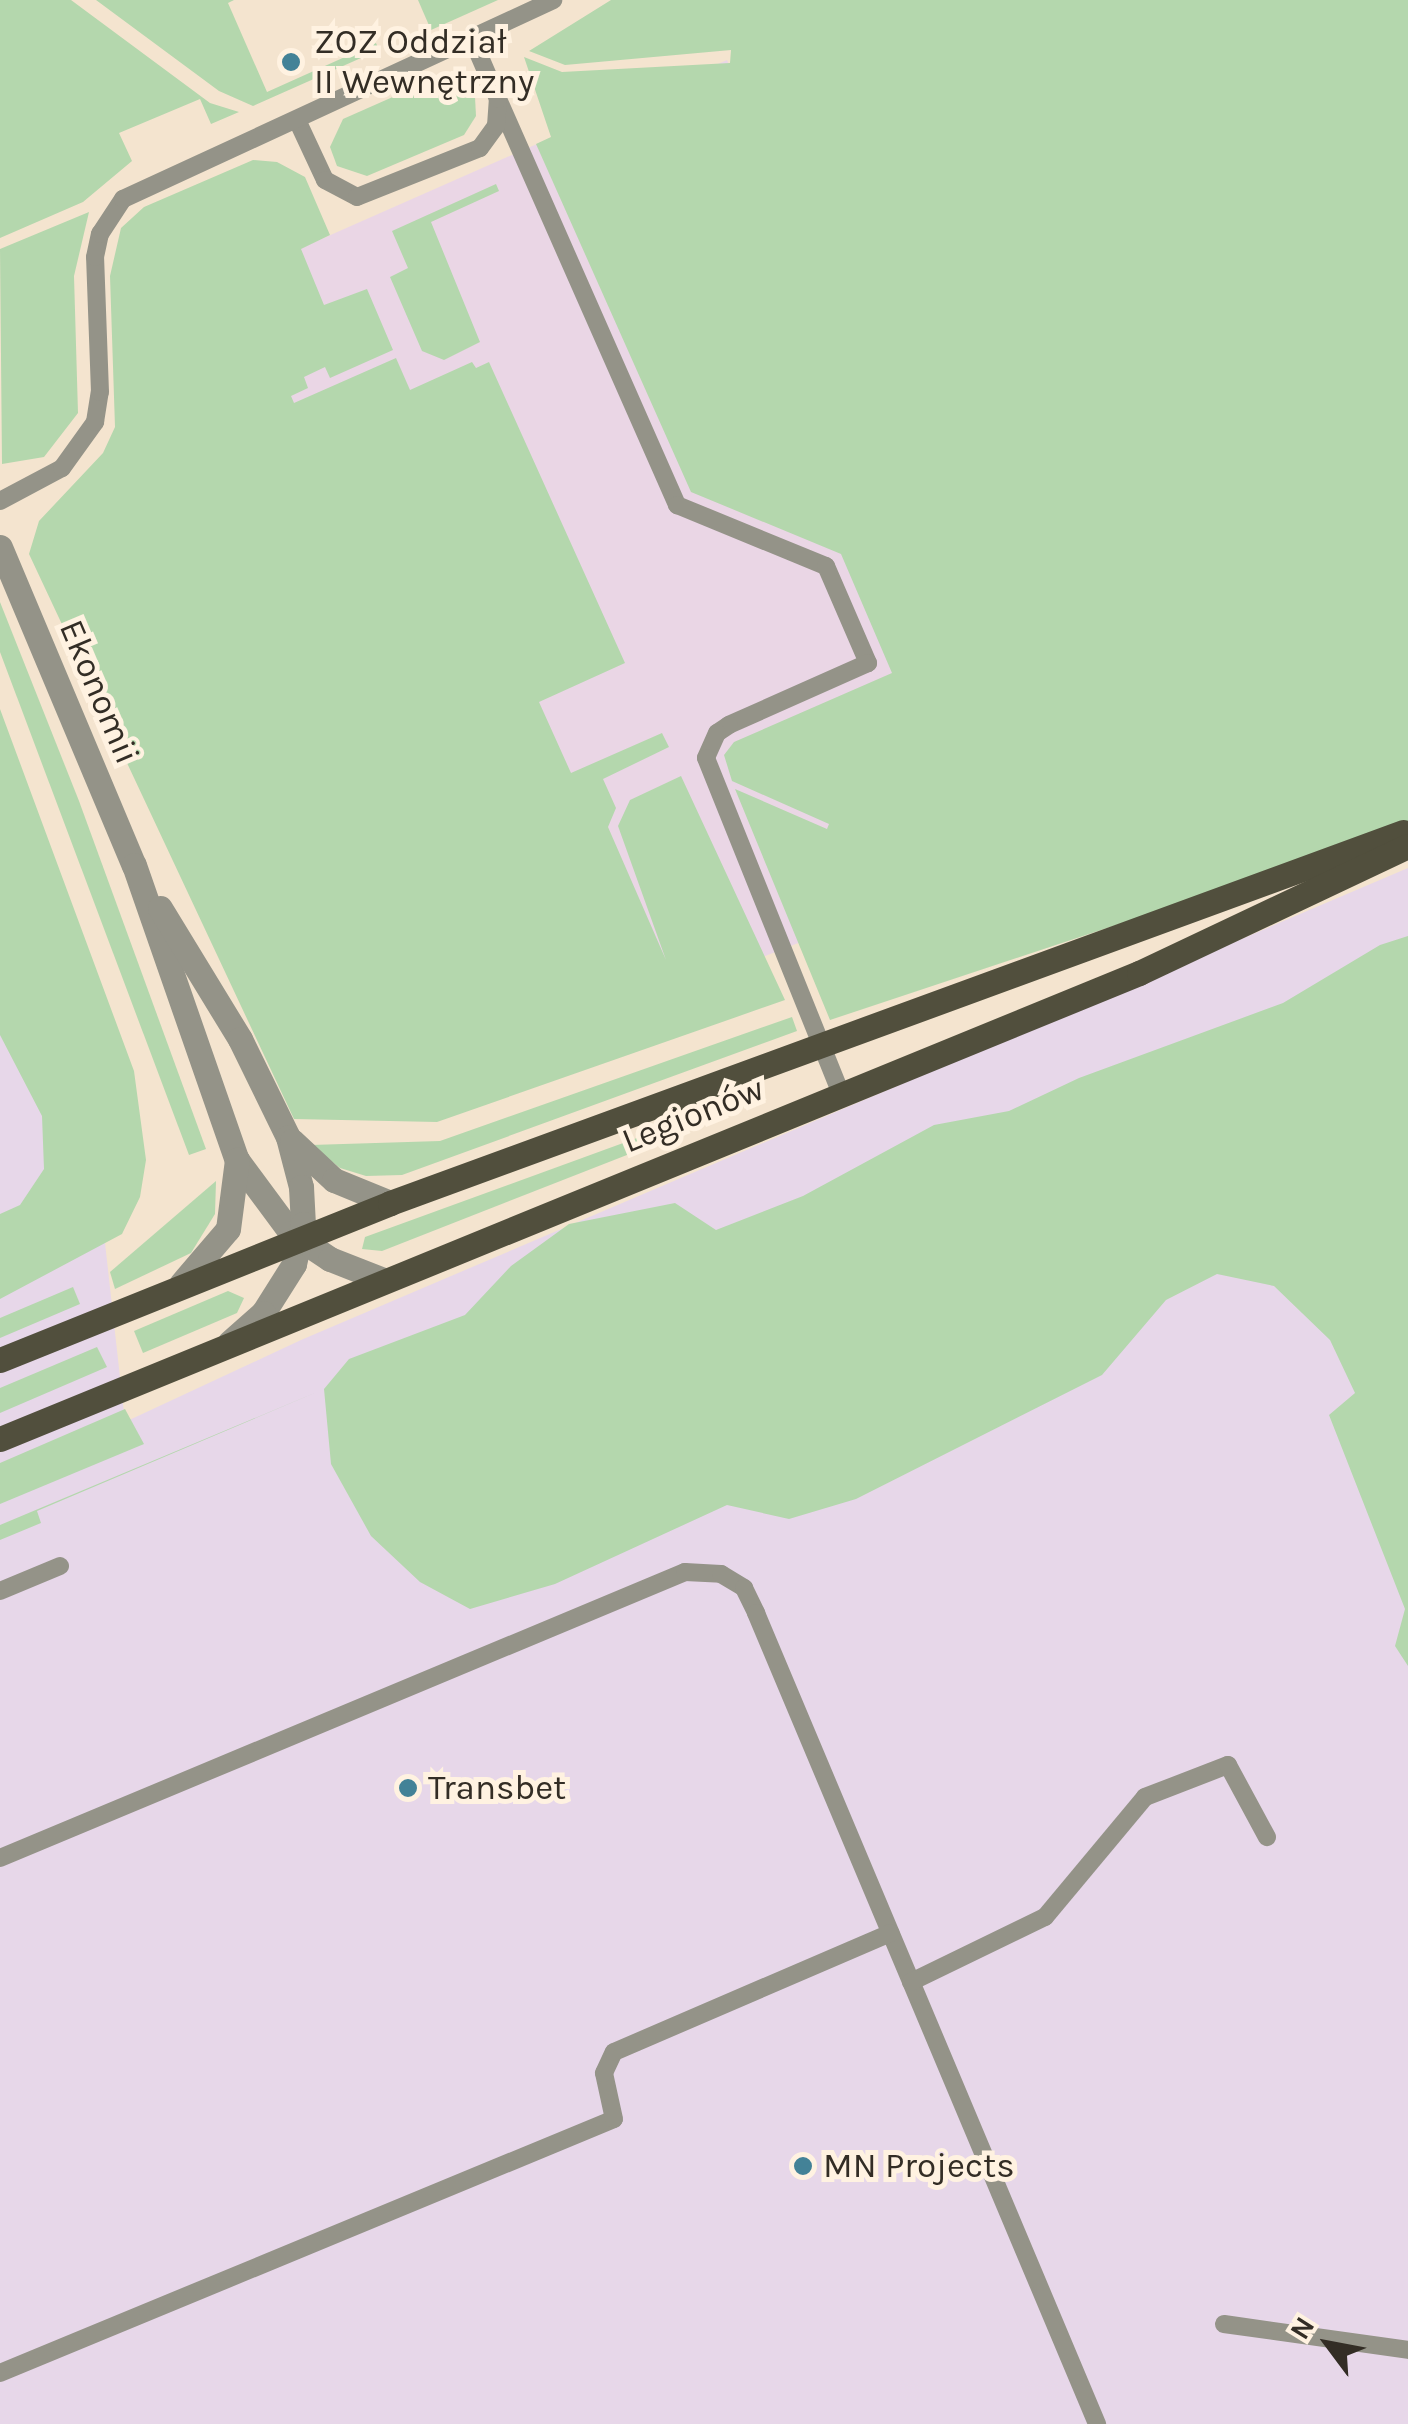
<!DOCTYPE html>
<html>
<head>
<meta charset="utf-8">
<style>
  body { margin:0 }
  #map { position:relative; width:1408px; height:2424px; overflow:hidden; background:#f4e4cf; font-family:Karla,sans-serif }
  div>[style] { position:absolute }
  [style*='--x'] { left:calc(var(--x)*1px); top:calc(var(--y)*1px); width:calc(var(--w)*1px); rotate:calc(var(--a)*1deg) }
  .industrial>* { inset:0; background:#e7d7e9 }
  .education>* { inset:0; background:#ead6e5 }
  .green>* { inset:0; background:#b4d7ad }
  .service>* { height:18px; margin:-9px; padding:0 9px; transform-origin:9px; border-radius:9px; background:#949388 }
  .tertiary>* { height:25px; margin:-12.5px; padding:0 12.5px; transform-origin:12.5px; border-radius:12.5px; background:#949388 }
  .primary>* { height:25px; margin:-12.5px; padding:0 12.5px; transform-origin:12.5px; border-radius:12.5px; background:#514f3d }
  .dots>* { width:28px; height:28px; translate:-50% -50%; box-sizing:border-box; border:5px solid #fff2e1; border-radius:50% }
  span { translate:-50% -50%; white-space:nowrap; text-align:center; line-height:1.15; -webkit-text-stroke:10px #fff2e1; paint-order:stroke }
  .poi-label { font-size:35px; color:#332d25 }
  .left { translate:0 -50%; text-align:left }
  .street-label { font-size:35px; color:#332d25 }
  .north { position:absolute; left:1278px; top:2294px; width:100px; height:100px; -webkit-text-stroke:8px #fff2e1; paint-order:stroke; rotate:302deg; font-size:28px; font-weight:700; line-height:40px; text-align:center; color:#332d25 }
  .north::after { content:''; display:block; margin:auto; width:35px; height:45px; background:#332d25; clip-path:polygon(50% 0,100% 100%,50% 72%,0 100%) }
</style>
</head>
<body>
<div id="map">
  <div class="industrial">
    <i style="clip-path:polygon(0 816px,102px 1216px,125px 1422px,301px 1340px,1408px 868px,1408px 2424px,0 2424px)"></i>
  </div>
  <div class="education">
    <i style="clip-path:polygon(727px 60px,1055px 842px,369px 1112px,181px 301px)"></i>
  </div>
  <div class="green">
    <i style="clip-path:polygon(0 0,71px 0,210px 103px,239px 112px,211px 124px,200px 99px,119px 133px,132px 161px,83px 202px,0 238px)"></i>
    <i style="clip-path:polygon(96px 0,234px 0,228px 3px,267px 92px,376px 43px,379px 50px,253px 106px,219px 91px)"></i>
    <i style="clip-path:polygon(418px 0,498px 0,431px 30px)"></i>
    <i style="clip-path:polygon(611px 0,1408px 0,1408px 828px,830px 1020px,735px 789px,827px 829px,829px 824px,732px 781px,724px 755px,734px 742px,892px 673px,841px 554px,691px 492px,536px 144px,551px 137px,524px 57px,562px 72px,730px 63px,731px 50px,565px 65px,529px 51px)"></i>
    <i style="clip-path:polygon(438px 77px,458px 79px,475px 97px,476px 116px,464px 135px,367px 176px,337px 166px,330px 147px,343px 119px)"></i>
    <i style="clip-path:polygon(253px 160px,277px 162px,305px 177px,330px 235px,301px 249px,324px 305px,367px 289px,393px 350px,330px 378px,325px 367px,304px 377px,308px 388px,291px 396px,294px 403px,396px 358px,410px 390px,472px 362px,476px 368px,489px 362px,625px 663px,539px 702px,571px 773px,662px 733px,669px 747px,603px 779px,616px 808px,608px 827px,666px 960px,618px 826px,630px 800px,681px 776px,785px 1000px,437px 1122px,294px 1119px,29px 554px,39px 521px,103px 453px,115px 427px,110px 276px,121px 228px,144px 207px)"></i>
    <i style="clip-path:polygon(496px 184px,499px 191px,431px 222px,480px 342px,444px 360px,422px 351px,390px 277px,408px 268px,392px 231px)"></i>
    <i style="clip-path:polygon(89px 212px,74px 276px,78px 413px,44px 457px,2px 464px,0 249px)"></i>
    <i style="clip-path:polygon(0 602px,79px 801px,206px 1149px,189px 1155px,0 652px)"></i>
    <i style="clip-path:polygon(0 709px,134px 1071px,146px 1160px,140px 1197px,122px 1234px,0 1299px,0 1214px,20px 1205px,44px 1169px,42px 1116px,0 1035px)"></i>
    <i style="clip-path:polygon(1408px 936px,1408px 1666px,1395px 1646px,1405px 1609px,1329px 1415px,1355px 1393px,1330px 1340px,1274px 1286px,1217px 1274px,1166px 1300px,1102px 1375px,856px 1499px,789px 1519px,727px 1505px,555px 1584px,470px 1609px,420px 1582px,371px 1536px,331px 1464px,324px 1389px,37px 1511px,41px 1523px,0 1540px,0 1525px,324px 1389px,349px 1359px,465px 1315px,511px 1266px,569px 1224px,675px 1203px,716px 1230px,803px 1196px,934px 1125px,1009px 1111px,1079px 1078px,1283px 1003px,1380px 945px)"></i>
    <i style="clip-path:polygon(792px 1017px,797px 1031px,402px 1175px,366px 1176px,340px 1168px,311px 1145px,440px 1141px)"></i>
    <i style="clip-path:polygon(678px 1123px,678px 1135px,382px 1251px,362px 1249px,365px 1237px)"></i>
    <i style="clip-path:polygon(216px 1181px,215px 1214px,191px 1253px,115px 1289px,110px 1272px)"></i>
    <i style="clip-path:polygon(73px 1287px,80px 1304px,0 1338px,0 1318px)"></i>
    <i style="clip-path:polygon(228px 1291px,244px 1298px,237px 1313px,143px 1353px,134px 1331px)"></i>
    <i style="clip-path:polygon(97px 1347px,107px 1367px,0 1413px,0 1388px)"></i>
    <i style="clip-path:polygon(125px 1409px,144px 1444px,0 1504px,0 1463px)"></i>
  </div>
  <div class="service">
    <i style="--x:498;--y:99;--w:444;--a:66.2"></i>
    <i style="--x:677;--y:505;--w:161;--a:22.3"></i>
    <i style="--x:826;--y:566;--w:106;--a:66.6"></i>
    <i style="--x:868;--y:663;--w:152;--a:156"></i>
    <i style="--x:729;--y:725;--w:14;--a:146"></i>
    <i style="--x:717;--y:733;--w:27;--a:114"></i>
    <i style="--x:706;--y:758;--w:361;--a:68.1"></i>
    <i style="--x:297;--y:120;--w:66;--a:65"></i>
    <i style="--x:325;--y:180;--w:36;--a:28"></i>
    <i style="--x:357;--y:197;--w:132;--a:-21.7"></i>
    <i style="--x:480;--y:148;--w:27;--a:-54"></i>
    <i style="--x:496;--y:126;--w:27;--a:-86"></i>
    <i style="--x:498;--y:99;--w:63;--a:-113.3"></i>
    <i style="--x:0;--y:501;--w:70;--a:-28"></i>
    <i style="--x:62;--y:468;--w:57;--a:-54.3"></i>
    <i style="--x:95;--y:422;--w:30;--a:-81"></i>
    <i style="--x:100;--y:392;--w:135;--a:-92.1"></i>
    <i style="--x:95;--y:257;--w:24;--a:-78"></i>
    <i style="--x:100;--y:234;--w:42;--a:-56.7"></i>
    <i style="--x:123;--y:199;--w:474;--a:-24.8"></i>
    <i style="--x:0;--y:1591;--w:65;--a:-22.6"></i>
    <i style="--x:0;--y:1858;--w:742;--a:-22.66"></i>
    <i style="--x:685;--y:1572;--w:36;--a:3"></i>
    <i style="--x:721;--y:1574;--w:27;--a:31"></i>
    <i style="--x:744;--y:1588;--w:28;--a:64"></i>
    <i style="--x:756;--y:1613;--w:880;--a:67.19"></i>
    <i style="--x:911;--y:1982;--w:149;--a:-25.9"></i>
    <i style="--x:1045;--y:1917;--w:156;--a:-50.2"></i>
    <i style="--x:1145;--y:1797;--w:89;--a:-21.1"></i>
    <i style="--x:1228;--y:1765;--w:82;--a:61.6"></i>
    <i style="--x:1224;--y:2324;--w:186;--a:8"></i>
    <i style="--x:0;--y:2373;--w:664;--a:-22.47"></i>
    <i style="--x:614;--y:2119;--w:47;--a:-102.3"></i>
    <i style="--x:604;--y:2073;--w:23;--a:-65"></i>
    <i style="--x:614;--y:2052;--w:301;--a:-23.3"></i>
  </div>
  <div class="tertiary">
    <i style="--x:0;--y:547;--w:345;--a:67.2"></i>
    <i style="--x:134;--y:865;--w:312;--a:70.8"></i>
    <i style="--x:237;--y:1160;--w:91;--a:53.5"></i>
    <i style="--x:291;--y:1233;--w:47;--a:33.7"></i>
    <i style="--x:330;--y:1259;--w:57;--a:21.6"></i>
    <i style="--x:160;--y:908;--w:153;--a:58.6"></i>
    <i style="--x:240;--y:1039;--w:109;--a:63.9"></i>
    <i style="--x:288;--y:1137;--w:52;--a:75.4"></i>
    <i style="--x:301;--y:1187;--w:37;--a:87"></i>
    <i style="--x:303;--y:1224;--w:41;--a:102.7"></i>
    <i style="--x:294;--y:1264;--w:58;--a:122.3"></i>
    <i style="--x:263;--y:1313;--w:44;--a:138.7"></i>
    <i style="--x:292;--y:1141;--w:57;--a:42.9"></i>
    <i style="--x:334;--y:1180;--w:61;--a:22.3"></i>
    <i style="--x:181;--y:1284;--w:72;--a:-49.5"></i>
    <i style="--x:228;--y:1229;--w:70;--a:-82.6"></i>
  </div>
  <div class="primary">
    <i style="--x:0;--y:1360;--w:420;--a:-21.9"></i>
    <i style="--x:390;--y:1203;--w:1079;--a:-20.11"></i>
    <i style="--x:0;--y:1439;--w:1231;--a:-22.25"></i>
    <i style="--x:1139;--y:973;--w:297;--a:-25.3"></i>
  </div>
  <div class="dots">
    <i style="left:291px;top:62px;background:#438297"></i>
    <i style="left:408px;top:1788px;background:#438297"></i>
    <i style="left:803px;top:2166px;background:#438297"></i>
  </div>
  <div class="poi-label">
    <span class="left" style="left:314px;top:62px">ZOZ Oddział<br>II Wewnętrzny</span>
    <span class="left" style="left:428px;top:1788px">Transbet</span>
    <span class="left" style="left:823px;top:2166px">MN Projects</span>
  </div>
  <div class="street-label">
    <span style="left:99px;top:692px;rotate:67deg">Ekonomii</span>
    <span style="left:693px;top:1115px;rotate:-22deg">Legionów</span>
  </div>
  <div class="north">N</div>
</div>
</body>
</html>
